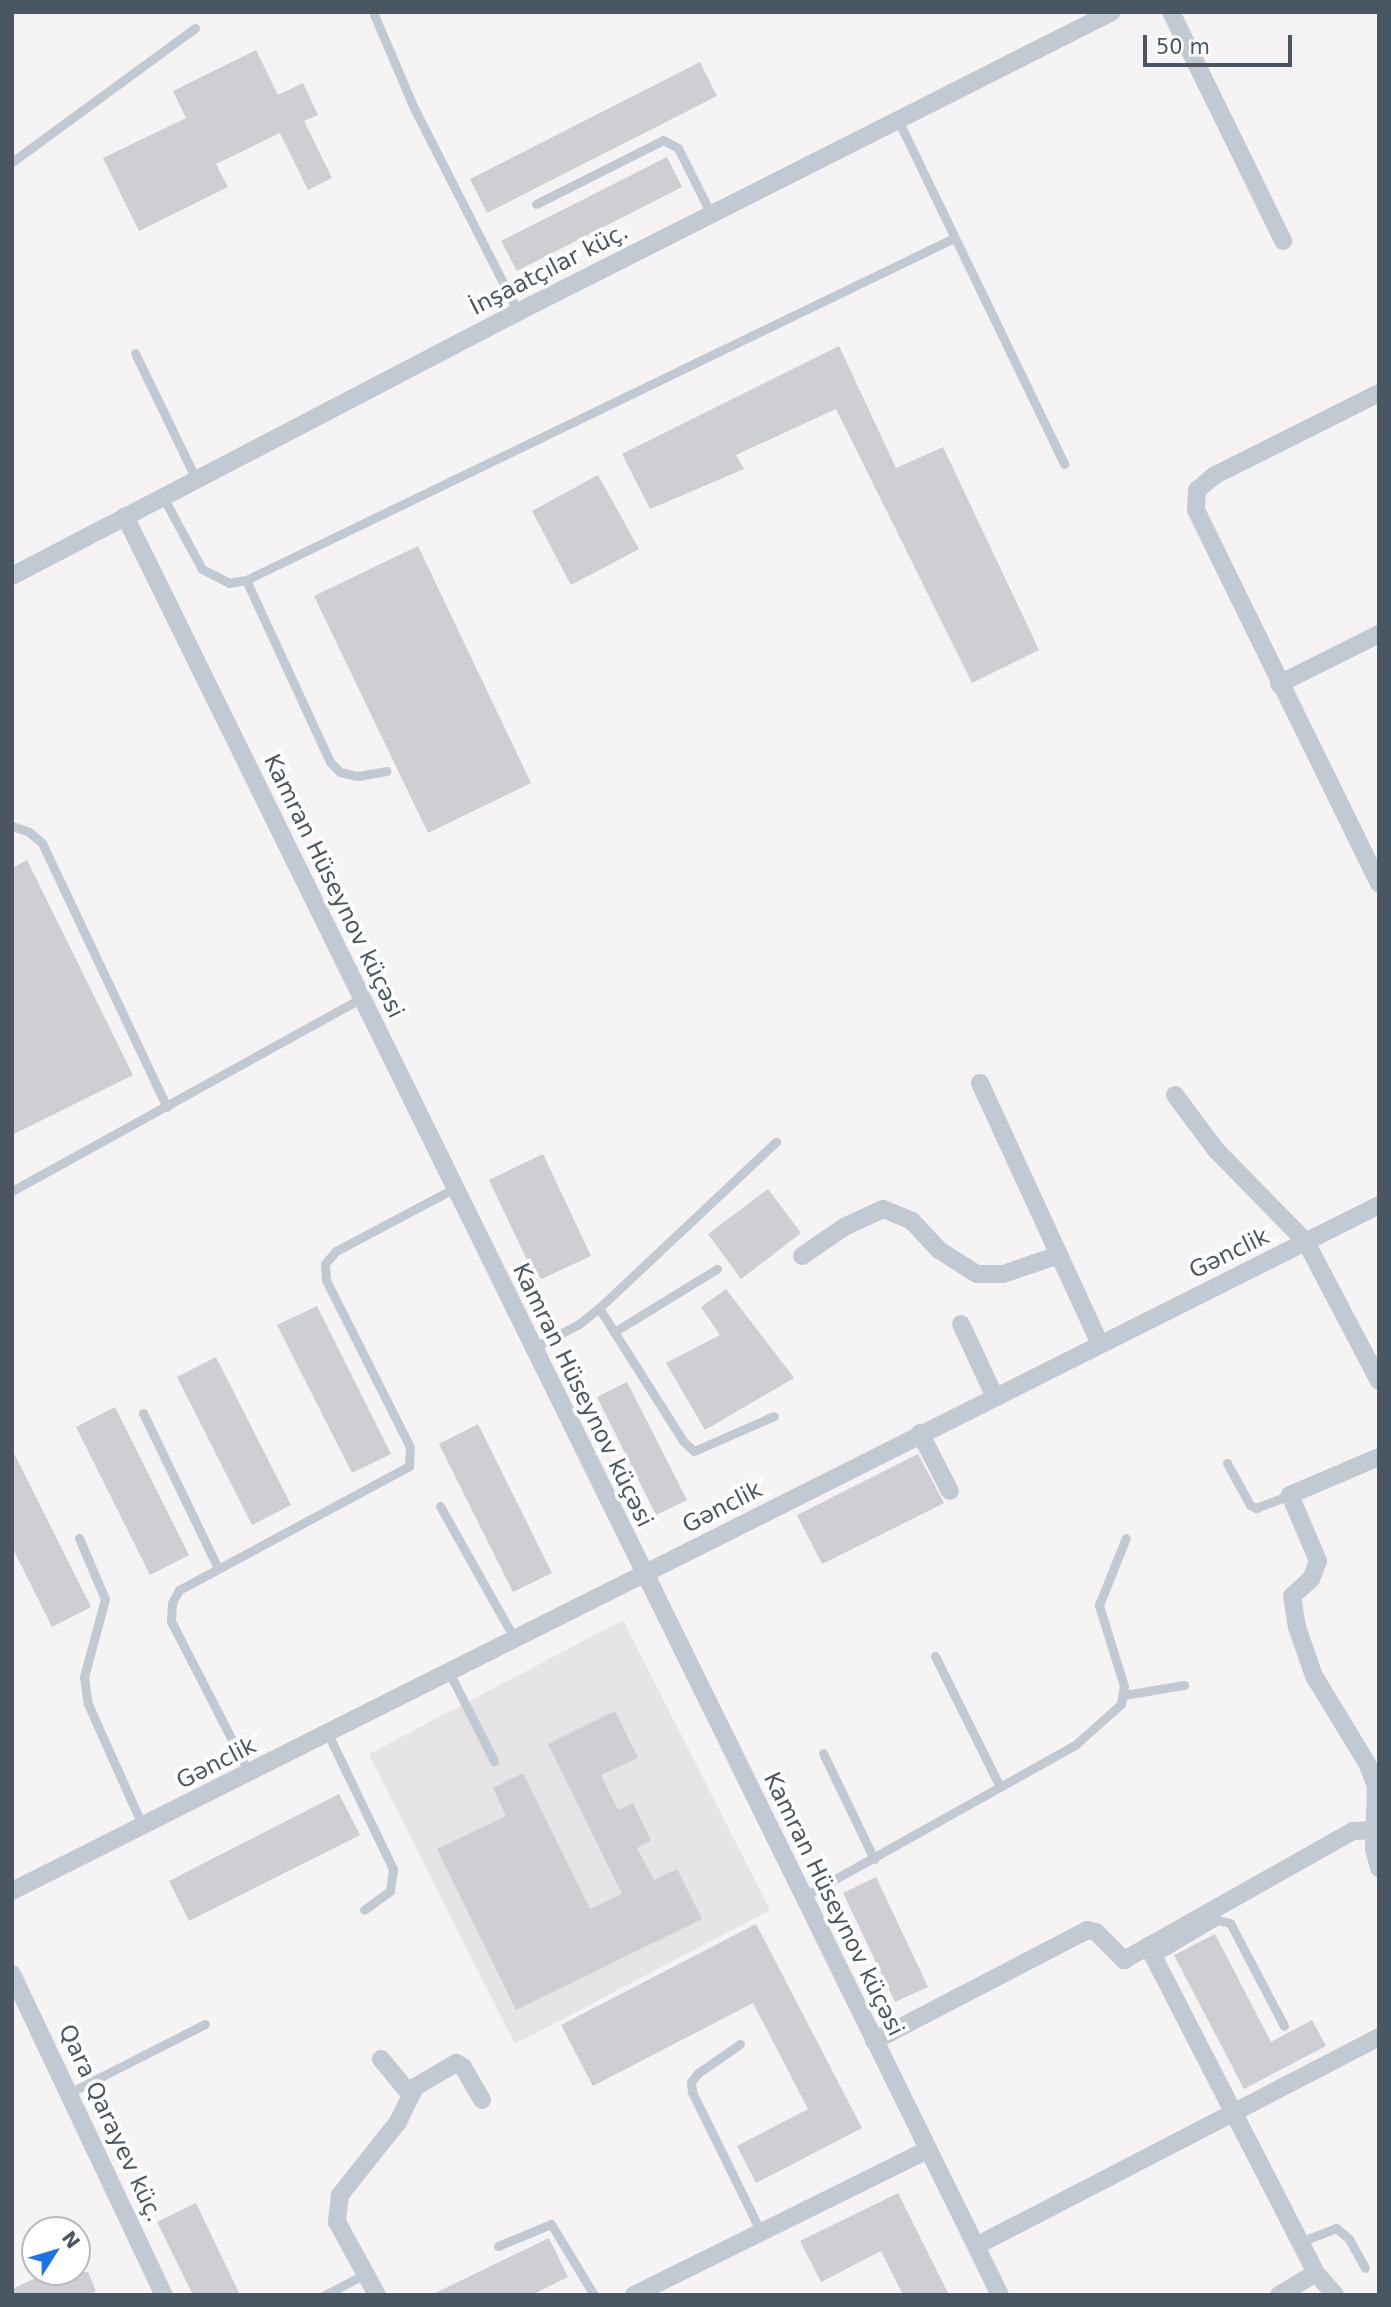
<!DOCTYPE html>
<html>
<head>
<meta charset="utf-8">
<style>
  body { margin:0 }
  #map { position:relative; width:1391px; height:2307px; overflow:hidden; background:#f5f3f3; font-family:"DejaVu Sans",sans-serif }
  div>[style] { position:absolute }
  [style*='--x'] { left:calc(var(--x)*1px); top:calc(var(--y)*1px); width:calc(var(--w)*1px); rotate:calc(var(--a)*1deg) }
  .education>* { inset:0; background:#e6e4e5 }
  .building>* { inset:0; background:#cdcfd5 }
  .lane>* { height:9px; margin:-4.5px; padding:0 4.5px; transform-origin:4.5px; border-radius:4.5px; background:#c1cad2 }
  .street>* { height:18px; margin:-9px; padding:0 9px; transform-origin:9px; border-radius:9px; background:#c1cad2 }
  span { translate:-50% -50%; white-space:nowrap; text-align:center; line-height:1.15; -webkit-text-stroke:7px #fff; paint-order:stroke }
  .street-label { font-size:23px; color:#4a5661 }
  .frame { position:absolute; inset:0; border:14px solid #4a5661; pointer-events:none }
  .north { position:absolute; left:21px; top:2216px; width:70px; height:70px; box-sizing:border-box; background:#fff; border:2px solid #b7bbc0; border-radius:50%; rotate:53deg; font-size:19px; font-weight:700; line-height:28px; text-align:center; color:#4a5661 }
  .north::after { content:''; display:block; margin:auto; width:24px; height:32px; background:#1a73e8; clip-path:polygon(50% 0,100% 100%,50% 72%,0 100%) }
  .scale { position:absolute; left:1143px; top:35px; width:149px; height:32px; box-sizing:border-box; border:4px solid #4a5661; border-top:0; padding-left:9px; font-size:21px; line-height:24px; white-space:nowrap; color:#4a5661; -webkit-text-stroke:5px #fff; paint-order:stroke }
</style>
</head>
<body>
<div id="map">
  <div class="education">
    <i style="clip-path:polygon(623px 1620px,770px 1910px,515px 2044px,369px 1754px)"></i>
  </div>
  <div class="building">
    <i style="clip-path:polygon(256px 50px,278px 95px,303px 83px,318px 115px,304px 121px,332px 178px,308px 190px,280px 133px,216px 164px,228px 187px,139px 231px,103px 158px,186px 118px,173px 91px)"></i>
    <i style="clip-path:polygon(700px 62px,717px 96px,487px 213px,470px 179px)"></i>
    <i style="clip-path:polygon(667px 157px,682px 187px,517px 271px,501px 241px)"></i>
    <i style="clip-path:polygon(839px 346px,896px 468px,943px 447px,1039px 650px,972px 683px,836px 409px,736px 455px,744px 469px,650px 509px,622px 454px)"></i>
    <i style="clip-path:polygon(598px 475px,639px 549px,571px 585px,532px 511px)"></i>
    <i style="clip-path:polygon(418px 546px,531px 783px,428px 833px,314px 596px)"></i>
    <i style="clip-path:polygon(27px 860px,133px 1075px,12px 1135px,12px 868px)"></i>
    <i style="clip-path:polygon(543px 1154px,591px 1256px,537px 1281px,489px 1180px)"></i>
    <i style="clip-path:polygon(768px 1189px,801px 1233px,741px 1279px,708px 1234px)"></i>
    <i style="clip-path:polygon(726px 1289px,794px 1378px,705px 1430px,666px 1363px,720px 1335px,701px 1307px)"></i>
    <i style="clip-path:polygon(317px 1306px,391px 1454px,352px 1473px,277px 1325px)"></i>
    <i style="clip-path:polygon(216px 1357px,291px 1505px,252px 1525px,177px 1377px)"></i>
    <i style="clip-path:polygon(627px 1382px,687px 1500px,656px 1515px,597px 1397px)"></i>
    <i style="clip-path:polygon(115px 1407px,189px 1555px,150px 1575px,76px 1427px)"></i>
    <i style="clip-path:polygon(478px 1424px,552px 1573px,513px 1592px,439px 1444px)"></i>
    <i style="clip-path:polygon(12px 1449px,91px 1607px,52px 1627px,12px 1547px)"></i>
    <i style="clip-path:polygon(918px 1454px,944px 1503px,822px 1564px,797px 1515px)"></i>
    <i style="clip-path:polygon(615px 1711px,638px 1758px,601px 1775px,618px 1810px,633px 1803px,651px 1841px,637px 1848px,654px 1880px,677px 1869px,702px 1919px,516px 2010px,437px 1849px,506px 1816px,493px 1788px,523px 1773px,590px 1909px,622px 1894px,548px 1744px)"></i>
    <i style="clip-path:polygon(339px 1794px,360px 1835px,189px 1921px,169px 1881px)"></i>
    <i style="clip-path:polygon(876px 1877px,928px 1987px,895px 2002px,843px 1893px)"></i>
    <i style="clip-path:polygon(756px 1924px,862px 2128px,756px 2183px,737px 2146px,808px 2109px,753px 2003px,593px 2086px,561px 2025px)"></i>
    <i style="clip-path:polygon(1215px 1934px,1271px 2042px,1312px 2020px,1326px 2046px,1244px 2089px,1174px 1955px)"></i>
    <i style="clip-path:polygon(898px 2193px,949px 2295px,903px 2295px,881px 2251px,821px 2282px,800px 2241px)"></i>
    <i style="clip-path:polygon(196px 2203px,240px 2295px,193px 2295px,157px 2222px)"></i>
    <i style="clip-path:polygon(549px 2238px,568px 2277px,532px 2295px,431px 2295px)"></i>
    <i style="clip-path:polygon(49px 2272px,88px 2272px,96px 2291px,88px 2295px,12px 2295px,12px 2289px)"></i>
  </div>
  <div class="lane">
    <i style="--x:373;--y:12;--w:104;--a:66.9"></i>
    <i style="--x:414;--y:108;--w:229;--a:63"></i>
    <i style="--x:898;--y:120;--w:382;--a:64.2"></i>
    <i style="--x:12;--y:162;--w:227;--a:-36.2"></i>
    <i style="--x:536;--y:204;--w:142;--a:-26.7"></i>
    <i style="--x:663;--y:140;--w:17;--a:28"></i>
    <i style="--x:678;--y:148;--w:74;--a:63.4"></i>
    <i style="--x:135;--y:353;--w:140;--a:64.2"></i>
    <i style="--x:163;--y:497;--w:82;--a:61.6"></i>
    <i style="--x:202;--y:569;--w:30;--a:27"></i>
    <i style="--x:229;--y:583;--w:17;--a:-10"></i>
    <i style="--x:246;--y:580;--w:786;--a:-25.78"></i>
    <i style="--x:246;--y:580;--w:200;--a:65.2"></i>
    <i style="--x:330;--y:762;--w:14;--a:45"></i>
    <i style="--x:340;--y:772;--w:18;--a:13"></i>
    <i style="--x:358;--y:776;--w:29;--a:-10"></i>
    <i style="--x:12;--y:826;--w:18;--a:19"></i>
    <i style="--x:29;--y:832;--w:17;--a:40"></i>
    <i style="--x:42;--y:843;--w:292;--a:64.7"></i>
    <i style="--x:12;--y:1191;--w:400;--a:-28.9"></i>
    <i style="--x:599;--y:1308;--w:243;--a:-43.2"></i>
    <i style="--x:614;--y:1332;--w:121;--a:-31.5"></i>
    <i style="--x:533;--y:1348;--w:52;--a:-27.6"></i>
    <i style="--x:579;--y:1324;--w:26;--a:-39"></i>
    <i style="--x:599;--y:1308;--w:157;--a:57.7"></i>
    <i style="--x:683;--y:1441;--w:15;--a:42"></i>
    <i style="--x:694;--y:1451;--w:87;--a:-23.6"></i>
    <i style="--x:143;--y:1413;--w:172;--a:64.2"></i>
    <i style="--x:1227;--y:1463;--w:48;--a:61.3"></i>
    <i style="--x:1250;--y:1505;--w:7;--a:27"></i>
    <i style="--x:1256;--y:1508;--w:36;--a:-21"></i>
    <i style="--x:440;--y:1506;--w:151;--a:60.7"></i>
    <i style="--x:79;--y:1538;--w:66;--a:66.9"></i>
    <i style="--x:105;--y:1599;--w:81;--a:105.1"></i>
    <i style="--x:84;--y:1677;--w:27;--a:82"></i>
    <i style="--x:88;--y:1704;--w:135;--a:65.9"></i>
    <i style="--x:935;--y:1656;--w:144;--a:63.6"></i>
    <i style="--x:449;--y:1672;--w:100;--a:63.2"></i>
    <i style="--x:1124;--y:1695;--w:61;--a:-9.5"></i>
    <i style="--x:328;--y:1734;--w:150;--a:64.3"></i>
    <i style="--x:393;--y:1869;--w:22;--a:98"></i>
    <i style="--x:390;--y:1891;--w:32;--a:144"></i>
    <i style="--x:823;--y:1753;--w:118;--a:64.3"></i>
    <i style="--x:249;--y:1773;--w:171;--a:-117.2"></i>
    <i style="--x:171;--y:1621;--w:18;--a:-87"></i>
    <i style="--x:172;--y:1603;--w:15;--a:-62"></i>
    <i style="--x:179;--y:1590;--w:261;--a:-28.3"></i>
    <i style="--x:409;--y:1466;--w:19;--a:-87"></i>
    <i style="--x:410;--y:1447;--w:187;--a:-116.7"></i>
    <i style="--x:326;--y:1280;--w:16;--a:-94"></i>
    <i style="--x:325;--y:1264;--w:17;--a:-50"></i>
    <i style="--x:336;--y:1251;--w:135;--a:-27.9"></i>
    <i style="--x:803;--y:1897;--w:312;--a:-29.2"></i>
    <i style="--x:1075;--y:1745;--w:62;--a:-41.7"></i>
    <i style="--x:1121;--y:1704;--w:18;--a:-81"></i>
    <i style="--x:1124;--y:1686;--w:85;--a:-107.2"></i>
    <i style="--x:1099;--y:1605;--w:72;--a:-68.1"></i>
    <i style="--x:1154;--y:1958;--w:74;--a:-30.7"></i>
    <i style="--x:1218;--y:1920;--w:12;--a:14"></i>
    <i style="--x:1230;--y:1923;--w:116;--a:62.3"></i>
    <i style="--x:740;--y:2044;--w:51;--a:145.4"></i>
    <i style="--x:698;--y:2073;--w:11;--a:128"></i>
    <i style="--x:691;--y:2082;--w:10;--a:84"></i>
    <i style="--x:692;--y:2092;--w:156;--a:63.8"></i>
    <i style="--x:71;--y:2092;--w:150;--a:-26.9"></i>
    <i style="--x:1300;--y:2242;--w:39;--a:-21"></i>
    <i style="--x:1336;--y:2228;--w:17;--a:40"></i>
    <i style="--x:1349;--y:2239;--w:33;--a:61"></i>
    <i style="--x:498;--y:2246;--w:57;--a:-22.5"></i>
    <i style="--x:551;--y:2224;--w:83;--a:58.8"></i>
    <i style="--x:325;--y:2295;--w:45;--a:-27.7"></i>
  </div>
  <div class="street">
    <i style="--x:1171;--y:12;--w:255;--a:63.9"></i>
    <i style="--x:1379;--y:393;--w:183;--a:153.4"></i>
    <i style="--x:1215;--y:475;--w:23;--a:140"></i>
    <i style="--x:1197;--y:490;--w:20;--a:93"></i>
    <i style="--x:1196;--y:510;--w:416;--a:63.9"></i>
    <i style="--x:125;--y:516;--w:1983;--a:63.81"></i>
    <i style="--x:12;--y:576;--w:571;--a:-27.55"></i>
    <i style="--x:518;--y:312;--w:665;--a:-26.8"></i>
    <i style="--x:1279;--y:684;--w:112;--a:-26.6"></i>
    <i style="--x:980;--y:1083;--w:287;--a:65.3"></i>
    <i style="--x:1175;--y:1095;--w:69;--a:53.3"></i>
    <i style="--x:1216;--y:1150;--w:129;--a:45.6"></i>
    <i style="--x:1306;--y:1242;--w:157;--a:62.3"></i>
    <i style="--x:802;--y:1256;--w:51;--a:-34.6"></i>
    <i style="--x:844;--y:1227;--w:43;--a:-24.8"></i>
    <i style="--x:883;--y:1209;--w:31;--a:22"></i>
    <i style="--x:912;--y:1221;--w:40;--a:47"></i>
    <i style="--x:939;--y:1250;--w:45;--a:32.3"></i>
    <i style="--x:977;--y:1274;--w:26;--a:0"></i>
    <i style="--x:1003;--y:1274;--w:59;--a:-18.7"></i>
    <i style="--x:961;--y:1324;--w:78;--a:65.1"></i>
    <i style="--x:920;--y:1433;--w:65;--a:62.7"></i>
    <i style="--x:1379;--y:1457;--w:97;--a:156.9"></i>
    <i style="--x:1290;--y:1495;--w:72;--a:67"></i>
    <i style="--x:1318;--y:1561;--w:19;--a:111"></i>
    <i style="--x:1311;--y:1579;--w:25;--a:138"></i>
    <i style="--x:1292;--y:1596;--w:31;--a:81"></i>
    <i style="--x:1297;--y:1627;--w:52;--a:70.9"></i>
    <i style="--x:1314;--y:1676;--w:102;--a:58.7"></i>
    <i style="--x:1367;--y:1763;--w:25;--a:69"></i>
    <i style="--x:1376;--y:1786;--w:63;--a:91.8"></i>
    <i style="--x:1374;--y:1849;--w:20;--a:75"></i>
    <i style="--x:12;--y:1891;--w:1529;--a:-26.65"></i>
    <i style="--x:1148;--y:1946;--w:368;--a:62.8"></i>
    <i style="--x:1316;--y:2273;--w:29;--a:49"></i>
    <i style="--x:12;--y:1974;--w:355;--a:64.7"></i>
    <i style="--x:874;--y:2041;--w:240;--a:-27.5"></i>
    <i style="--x:1087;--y:1930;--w:9;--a:13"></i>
    <i style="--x:1096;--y:1932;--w:40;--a:45"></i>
    <i style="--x:1124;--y:1960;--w:263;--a:-29.4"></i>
    <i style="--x:1353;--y:1831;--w:21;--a:-3"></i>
    <i style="--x:381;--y:2059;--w:44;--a:50.5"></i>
    <i style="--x:976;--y:2246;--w:454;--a:-27.4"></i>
    <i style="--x:377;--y:2295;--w:83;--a:-118.7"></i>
    <i style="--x:337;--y:2222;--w:27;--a:-84"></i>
    <i style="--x:340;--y:2195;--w:93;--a:-51.5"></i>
    <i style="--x:398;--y:2122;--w:39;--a:-64"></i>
    <i style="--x:415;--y:2087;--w:48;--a:-30.3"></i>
    <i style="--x:456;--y:2063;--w:8;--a:30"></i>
    <i style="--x:463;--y:2067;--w:38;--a:60"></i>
    <i style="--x:634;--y:2295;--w:328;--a:-26.3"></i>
    <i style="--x:1279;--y:2295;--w:43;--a:-30.7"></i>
  </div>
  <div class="street-label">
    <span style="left:549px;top:269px;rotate:-27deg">İnşaatçılar küç.</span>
    <span style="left:334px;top:886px;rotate:64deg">Kamran Hüseynov küçəsi</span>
    <span style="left:1229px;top:1253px;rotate:-26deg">Gənclik</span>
    <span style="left:583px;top:1395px;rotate:64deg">Kamran Hüseynov küçəsi</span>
    <span style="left:722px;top:1507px;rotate:-27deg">Gənclik</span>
    <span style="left:216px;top:1763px;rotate:-27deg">Gənclik</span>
    <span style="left:834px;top:1904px;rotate:64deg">Kamran Hüseynov küçəsi</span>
    <span style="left:111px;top:2123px;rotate:65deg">Qara Qarayev küç.</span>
  </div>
  <div class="frame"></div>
  <div class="north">N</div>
  <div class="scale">50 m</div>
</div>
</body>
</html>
